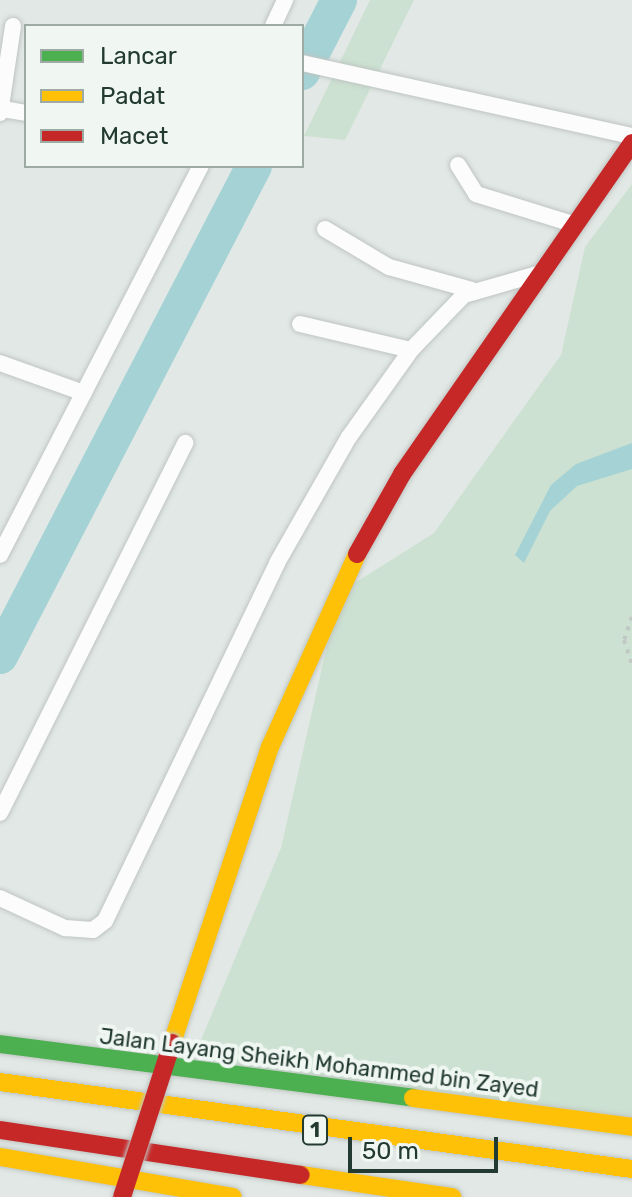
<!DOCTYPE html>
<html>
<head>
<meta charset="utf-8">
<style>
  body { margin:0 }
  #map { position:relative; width:632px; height:1197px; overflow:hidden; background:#e2e8e5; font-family:Rubik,sans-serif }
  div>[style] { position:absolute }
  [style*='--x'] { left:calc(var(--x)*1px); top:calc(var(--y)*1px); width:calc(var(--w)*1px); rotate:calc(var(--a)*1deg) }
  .green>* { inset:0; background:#cce1d1 }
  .water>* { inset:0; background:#a4d2d5 }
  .river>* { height:36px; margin:-18px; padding:0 18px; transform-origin:18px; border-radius:18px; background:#a4d2d5 }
  .path>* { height:4px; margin-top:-2px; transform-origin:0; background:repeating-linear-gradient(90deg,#c0c8c4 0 4px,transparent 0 10px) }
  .roads { filter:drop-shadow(0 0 2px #bfc5c2) drop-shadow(0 0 2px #bfc5c2) }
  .street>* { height:16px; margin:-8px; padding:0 8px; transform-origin:8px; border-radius:8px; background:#fbfcfb }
  .slow>* { height:18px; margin:-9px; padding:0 9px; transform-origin:9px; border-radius:9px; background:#ffc107 }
  .jam>* { height:18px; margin:-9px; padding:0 9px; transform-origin:9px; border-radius:9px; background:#c62828 }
  .bridges { filter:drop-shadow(0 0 2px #bfc6c2) drop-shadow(0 0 2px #bfc6c2) }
  .fast-bridge>* { height:18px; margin:-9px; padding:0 9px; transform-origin:9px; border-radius:9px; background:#4caf50 }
  .slow-bridge>* { height:18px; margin:-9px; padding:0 9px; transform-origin:9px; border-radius:9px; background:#ffc107 }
  .jam-bridge>* { height:18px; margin:-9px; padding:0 9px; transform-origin:9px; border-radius:9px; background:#c62828 }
  span { translate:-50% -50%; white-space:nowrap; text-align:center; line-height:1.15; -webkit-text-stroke:8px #f0f7f3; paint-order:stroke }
  .shield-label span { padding:2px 6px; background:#f0f7f3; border:2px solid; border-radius:6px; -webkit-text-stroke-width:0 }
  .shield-label { font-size:20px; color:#223a31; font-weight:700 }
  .street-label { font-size:22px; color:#223a31 }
  .legend { position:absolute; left:24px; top:24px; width:280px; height:144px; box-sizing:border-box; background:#f0f7f3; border:2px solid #9eaba5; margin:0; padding:10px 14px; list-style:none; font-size:24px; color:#223a31 }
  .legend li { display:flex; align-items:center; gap:16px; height:40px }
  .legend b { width:40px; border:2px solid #9eaba5 }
  .scale { position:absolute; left:348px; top:1137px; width:150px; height:36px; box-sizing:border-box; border:4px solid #223a31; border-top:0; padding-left:10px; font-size:24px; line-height:28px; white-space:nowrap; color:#223a31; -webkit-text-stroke:6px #f0f7f3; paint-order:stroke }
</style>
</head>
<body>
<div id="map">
  <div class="green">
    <i style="clip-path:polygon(370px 0,414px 0,345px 140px,304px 136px)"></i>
    <i style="clip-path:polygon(632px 184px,632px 1126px,186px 1076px,281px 848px,339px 593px,434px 533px,561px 355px,585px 247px)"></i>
  </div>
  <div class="water">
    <i style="clip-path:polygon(632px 443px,632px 469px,577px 486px,550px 511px,524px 563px,515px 555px,551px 485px,576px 464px)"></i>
  </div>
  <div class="river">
    <i style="--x:302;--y:72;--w:81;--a:-62.8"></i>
    <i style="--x:0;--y:656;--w:552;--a:-62.6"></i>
  </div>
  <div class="path">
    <i style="--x:632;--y:617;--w:24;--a:109"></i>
    <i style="--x:624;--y:640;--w:26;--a:72"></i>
  </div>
  <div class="roads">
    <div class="street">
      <i style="--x:273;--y:26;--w:29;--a:-65"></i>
      <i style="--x:302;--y:63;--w:338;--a:12.5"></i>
      <i style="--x:3;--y:109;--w:23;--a:10"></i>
      <i style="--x:0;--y:113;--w:88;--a:-81.5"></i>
      <i style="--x:458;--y:165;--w:34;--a:58"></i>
      <i style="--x:476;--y:194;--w:105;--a:17.2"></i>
      <i style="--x:325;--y:229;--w:74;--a:30.7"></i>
      <i style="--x:389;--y:267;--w:86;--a:15.5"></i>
      <i style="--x:300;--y:324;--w:114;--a:13.2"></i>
      <i style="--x:0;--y:363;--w:89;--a:19.7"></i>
      <i style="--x:0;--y:555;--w:438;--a:-62.7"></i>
      <i style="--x:0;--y:813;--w:414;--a:-63.4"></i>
      <i style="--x:0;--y:898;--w:72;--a:24.8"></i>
      <i style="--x:65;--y:928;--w:28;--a:4"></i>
      <i style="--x:93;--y:930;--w:15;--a:-37"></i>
      <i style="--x:105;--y:921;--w:397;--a:-64.3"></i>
      <i style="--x:277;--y:563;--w:145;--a:-60.3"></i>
      <i style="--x:349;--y:437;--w:107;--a:-54.5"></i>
      <i style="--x:411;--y:350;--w:76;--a:-46.1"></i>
      <i style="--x:464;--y:295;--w:83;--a:-16"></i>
    </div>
    <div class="slow">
      <i style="--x:172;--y:1043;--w:312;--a:-71.7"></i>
      <i style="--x:270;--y:747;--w:212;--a:-65.7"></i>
      <i style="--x:0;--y:1082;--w:638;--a:7.84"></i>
      <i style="--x:301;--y:1175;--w:153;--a:8.3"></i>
    </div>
    <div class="jam">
      <i style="--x:357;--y:554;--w:92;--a:-60.6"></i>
      <i style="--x:402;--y:474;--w:403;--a:-55.2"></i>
      <i style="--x:0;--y:1130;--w:304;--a:8.5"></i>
    </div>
  </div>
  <div class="bridges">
    <div class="fast-bridge">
      <i style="--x:0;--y:1044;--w:417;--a:7.4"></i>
    </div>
    <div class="slow-bridge">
      <i style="--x:413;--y:1098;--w:221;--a:7.5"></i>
      <i style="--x:0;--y:1157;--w:236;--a:9.7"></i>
    </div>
    <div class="jam-bridge">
      <i style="--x:122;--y:1197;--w:162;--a:-72"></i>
    </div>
  </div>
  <div class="shield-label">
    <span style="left:315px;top:1130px">1</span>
  </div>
  <div class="street-label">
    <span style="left:319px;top:1063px;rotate:7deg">Jalan Layang Sheikh Mohammed bin Zayed</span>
  </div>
  <ul class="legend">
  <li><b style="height:10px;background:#4caf50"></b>Lancar</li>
  <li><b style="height:10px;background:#ffc107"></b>Padat</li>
  <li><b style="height:10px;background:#c62828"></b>Macet</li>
  </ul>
  <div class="scale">50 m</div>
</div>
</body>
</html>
